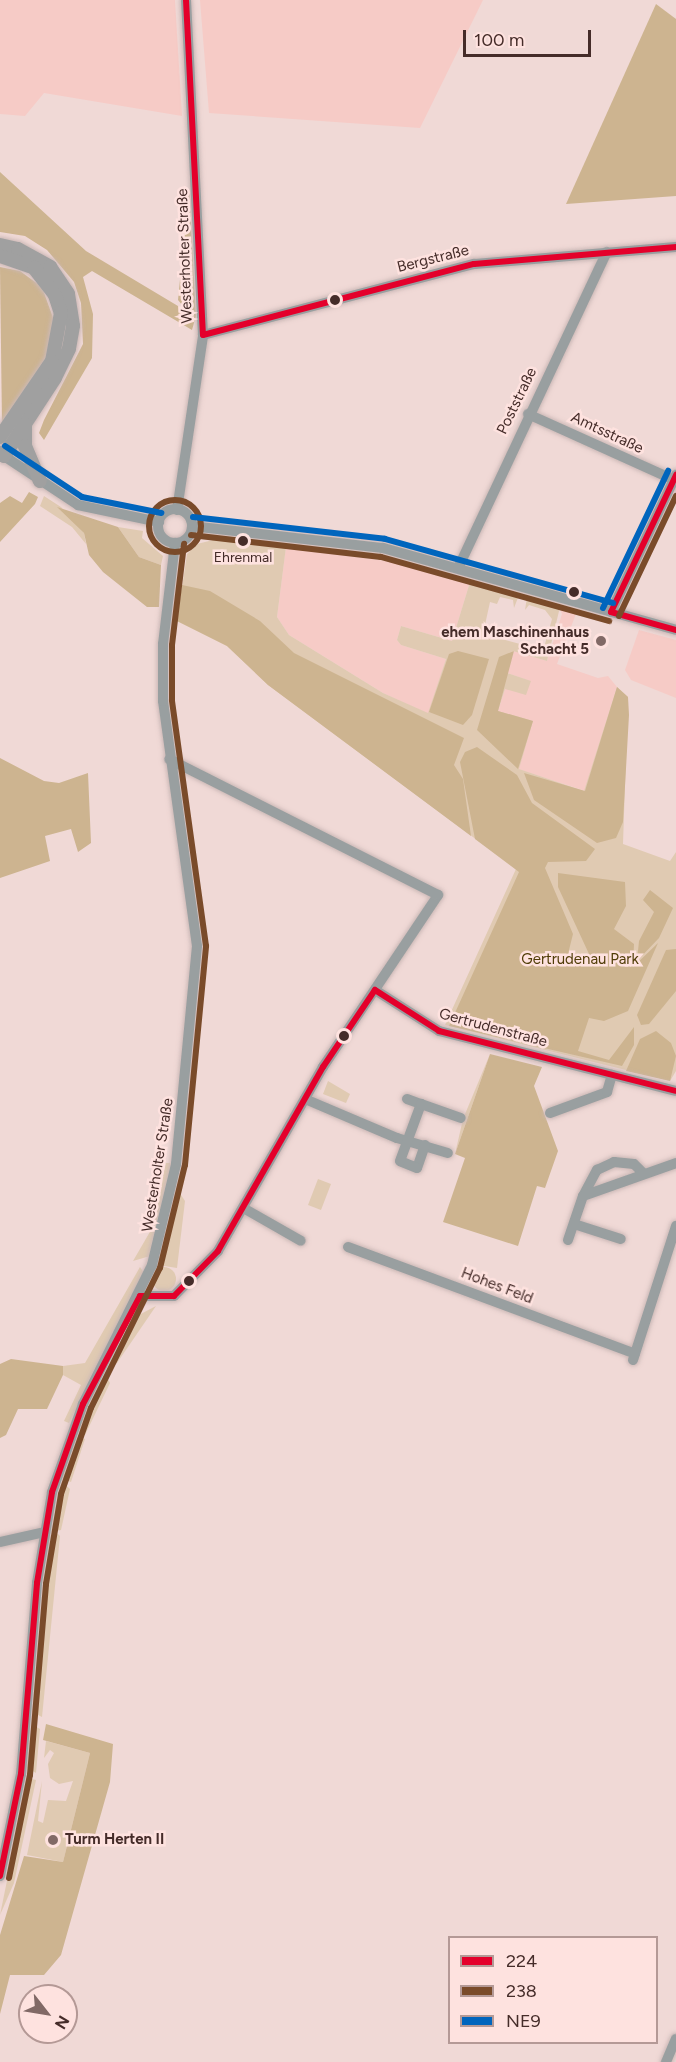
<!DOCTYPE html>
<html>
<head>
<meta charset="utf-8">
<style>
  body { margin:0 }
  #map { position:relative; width:676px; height:2062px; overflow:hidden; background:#f0d9d6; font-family:Figtree,sans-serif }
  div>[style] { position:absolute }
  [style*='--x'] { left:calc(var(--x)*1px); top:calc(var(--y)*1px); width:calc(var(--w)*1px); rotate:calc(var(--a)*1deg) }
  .built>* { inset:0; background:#f6cbc6 }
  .green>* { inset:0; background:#e0cab2 }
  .round { border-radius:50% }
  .forest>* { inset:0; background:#cdb490 }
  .roads { filter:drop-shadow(0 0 2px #cbb8b6) drop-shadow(0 0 2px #cbb8b6) }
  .minor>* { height:10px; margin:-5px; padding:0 5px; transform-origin:5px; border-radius:5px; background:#999fa0 }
  .minor>.ring { margin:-5px; padding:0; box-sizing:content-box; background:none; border:10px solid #999fa0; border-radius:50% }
  .major>* { height:14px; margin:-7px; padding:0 7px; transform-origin:7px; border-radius:7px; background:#a0a0a0 }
  .bus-1>* { height:6px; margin:-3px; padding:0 3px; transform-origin:3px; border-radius:3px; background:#e4002b }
  .bus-2>* { height:6px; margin:-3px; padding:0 3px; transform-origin:3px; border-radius:3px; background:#7a4b2a }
  .bus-2>.ring { margin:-3px; padding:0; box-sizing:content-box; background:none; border:6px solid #7a4b2a; border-radius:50% }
  .bus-3>* { height:6px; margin:-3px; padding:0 3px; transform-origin:3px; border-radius:3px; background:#0065bd }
  .dots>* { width:16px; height:16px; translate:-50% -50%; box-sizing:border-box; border:3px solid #fee2df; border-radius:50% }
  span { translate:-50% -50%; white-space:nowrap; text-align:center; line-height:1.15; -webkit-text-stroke:5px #fee2df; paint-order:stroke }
  .bus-label { font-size:14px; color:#452c29 }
  .street-label { font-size:15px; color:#452c29 }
  .poi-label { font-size:15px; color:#452c29; font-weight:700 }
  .right { translate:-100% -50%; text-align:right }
  .left { translate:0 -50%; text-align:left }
  .park-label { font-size:15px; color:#503c07 }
  .legend { position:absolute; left:448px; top:1936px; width:210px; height:108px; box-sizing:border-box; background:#fee2df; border:2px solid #b49996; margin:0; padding:8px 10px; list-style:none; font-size:18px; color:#452c29 }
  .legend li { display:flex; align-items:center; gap:12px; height:30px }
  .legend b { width:30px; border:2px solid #b49996 }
  .north { position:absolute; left:18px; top:1984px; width:60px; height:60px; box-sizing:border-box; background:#fee2df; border:2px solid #b49996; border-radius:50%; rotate:121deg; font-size:16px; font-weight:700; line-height:24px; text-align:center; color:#452c29 }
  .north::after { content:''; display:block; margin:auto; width:21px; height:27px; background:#816966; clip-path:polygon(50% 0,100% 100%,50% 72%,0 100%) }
  .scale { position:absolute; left:463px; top:30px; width:128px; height:27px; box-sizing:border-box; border:3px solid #452c29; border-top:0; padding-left:8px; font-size:18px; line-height:21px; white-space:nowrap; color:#452c29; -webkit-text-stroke:4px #fee2df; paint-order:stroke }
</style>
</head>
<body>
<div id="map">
  <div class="built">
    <i style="clip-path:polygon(0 0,175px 0,182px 116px,44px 93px,25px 116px,0 114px)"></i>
    <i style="clip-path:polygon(200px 0,483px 0,420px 128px,209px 113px)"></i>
    <i style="clip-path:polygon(286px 547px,414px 565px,470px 582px,452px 641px,401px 626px,397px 640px,401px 645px,446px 659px,429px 714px,383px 693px,289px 635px,277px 617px)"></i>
    <i style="clip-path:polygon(558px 605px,577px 611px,557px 664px,598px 678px,608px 676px,617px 687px,585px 791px,518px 769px,498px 711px,505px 689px,530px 681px,507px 673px,514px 651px,547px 661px,562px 614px)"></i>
    <i style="clip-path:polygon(639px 630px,676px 640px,676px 698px,631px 680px,625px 670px)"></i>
  </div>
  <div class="green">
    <i style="clip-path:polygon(44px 496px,61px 507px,84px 533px,86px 544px,72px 527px,40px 506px)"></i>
    <i style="clip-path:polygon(118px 527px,143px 531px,142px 538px,163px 556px,161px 565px,139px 557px)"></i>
    <i style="clip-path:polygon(213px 540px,286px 547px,277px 617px,289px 635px,383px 693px,428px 713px,446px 659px,401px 645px,397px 640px,401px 626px,452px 641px,470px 582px,519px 595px,514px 608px,513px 600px,500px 597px,497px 604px,490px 602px,483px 634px,535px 648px,545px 644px,552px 619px,545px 610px,529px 605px,525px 610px,527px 597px,560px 607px,547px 661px,513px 651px,507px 673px,531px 681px,526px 695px,505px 689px,498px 711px,533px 721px,519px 769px,584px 791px,617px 687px,628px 697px,623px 844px,670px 861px,676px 852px,676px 1071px,670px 1081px,445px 1025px,516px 869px,268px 685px,227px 646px,177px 621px,187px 554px,197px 544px)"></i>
    <i style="clip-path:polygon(490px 1054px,455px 1154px,463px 1119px)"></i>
    <i style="clip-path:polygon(328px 1081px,350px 1094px,346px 1103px,323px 1094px)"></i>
    <i style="clip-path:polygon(166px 1163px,171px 1163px,150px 1256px,133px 1261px,151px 1230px)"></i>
    <i style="clip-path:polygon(318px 1179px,331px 1184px,321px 1210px,308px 1205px)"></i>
    <i style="clip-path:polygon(177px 1189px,185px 1201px,177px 1268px,158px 1265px)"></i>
    <i style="clip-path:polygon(140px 1267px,144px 1273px,69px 1423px,64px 1421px,81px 1385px,63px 1375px,63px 1366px,85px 1363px)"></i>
    <i class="round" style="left:152px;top:1267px;width:24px;height:24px"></i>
    <i style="clip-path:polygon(156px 1306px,117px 1363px,109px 1368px,135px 1317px)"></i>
    <i style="clip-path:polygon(107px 1377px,110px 1383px,85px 1435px,78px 1431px,85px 1411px,100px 1381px)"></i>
    <i style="clip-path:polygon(74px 1436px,85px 1439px,71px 1482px,61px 1478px)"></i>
    <i style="clip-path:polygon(62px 1482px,70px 1489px,61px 1530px,51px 1532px)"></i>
    <i style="clip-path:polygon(58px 1534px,60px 1536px,42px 1717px,32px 1712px,49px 1536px)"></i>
    <i style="clip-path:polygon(32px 1724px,40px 1729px,36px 1773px,26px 1767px)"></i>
    <i style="clip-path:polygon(46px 1741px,90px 1753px,63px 1862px,27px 1855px,42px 1781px,38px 1821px,43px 1823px,48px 1800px,66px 1801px,73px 1781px,59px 1784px,50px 1778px,48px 1764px,54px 1753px,50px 1750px,44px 1758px)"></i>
    <i style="clip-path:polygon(28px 1778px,36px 1780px,14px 1883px,0 1915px)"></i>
  </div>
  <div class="forest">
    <i style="clip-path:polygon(656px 4px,676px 19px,676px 196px,566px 204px)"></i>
    <i style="clip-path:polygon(0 172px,86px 251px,188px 312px,178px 300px,189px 188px,196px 316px,192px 330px,92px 271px,83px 277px,93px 314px,92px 358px,44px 440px,39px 433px,44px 420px,83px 344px,81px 303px,74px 282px,47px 250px,25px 236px,0 232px)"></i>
    <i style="clip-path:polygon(0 267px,20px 271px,42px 287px,56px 326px,51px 356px,2px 425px)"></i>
    <i style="clip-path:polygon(29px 492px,38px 497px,35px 504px,0 542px,0 503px,10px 496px,22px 503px)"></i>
    <i style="clip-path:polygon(57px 507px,118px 527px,139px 557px,161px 565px,159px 607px,147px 607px,103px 572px,89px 555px,84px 533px)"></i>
    <i style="clip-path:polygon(182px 585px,210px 591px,260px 621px,294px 653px,464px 738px,454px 765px,463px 779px,471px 836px,268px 685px,227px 646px,177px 621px)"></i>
    <i style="clip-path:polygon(458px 651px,489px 659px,472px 715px,463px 725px,429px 712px,449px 654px)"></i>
    <i style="clip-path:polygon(514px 651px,498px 711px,533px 721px,518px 769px,477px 730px,499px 657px)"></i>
    <i style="clip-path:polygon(617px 687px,628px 697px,629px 715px,623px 822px,616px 838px,597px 843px,534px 800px,524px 773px,585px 791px)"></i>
    <i style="clip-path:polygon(477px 747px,517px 775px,532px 803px,595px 849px,586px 861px,548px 862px,545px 868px,573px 934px,568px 954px,572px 964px,584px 966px,589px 954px,558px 887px,558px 873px,625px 882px,626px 906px,614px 929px,634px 944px,633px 967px,658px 943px,628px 1011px,604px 1021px,589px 1018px,578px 1051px,609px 1060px,634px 1027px,634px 1045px,622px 1066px,449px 1026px,519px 872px,475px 839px,460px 762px,465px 752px)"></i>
    <i style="clip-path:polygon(0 758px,44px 781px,59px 783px,88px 773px,91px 843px,78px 852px,71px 829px,45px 836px,50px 861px,0 878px)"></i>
    <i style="clip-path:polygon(650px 890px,673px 908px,659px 938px,637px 961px,639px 941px,654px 912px,643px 900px)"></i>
    <i style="clip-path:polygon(676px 949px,676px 991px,649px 1024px,641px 1025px,637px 1015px,666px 950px)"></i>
    <i style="clip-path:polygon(656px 1031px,671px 1043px,676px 1056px,670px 1081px,626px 1071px,640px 1039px)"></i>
    <i style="clip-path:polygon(490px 1054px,542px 1067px,534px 1086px,558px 1151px,545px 1188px,537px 1186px,518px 1246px,443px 1222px,465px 1158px,455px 1154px)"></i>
    <i style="clip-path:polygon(11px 1359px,63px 1366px,63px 1375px,47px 1409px,18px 1409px,6px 1435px,0 1438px,0 1364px)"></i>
    <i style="clip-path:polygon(46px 1724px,113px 1744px,110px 1782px,61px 1955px,44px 1975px,10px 1975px,0 2014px,0 1935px,24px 1856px,63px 1862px,90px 1753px,43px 1740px)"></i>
  </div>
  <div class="roads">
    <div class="minor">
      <i style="--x:203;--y:335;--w:280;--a:-14.7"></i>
      <i style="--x:474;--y:264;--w:203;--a:-4.8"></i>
      <i style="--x:528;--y:414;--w:160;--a:24.3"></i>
      <i style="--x:4;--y:456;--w:89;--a:33.5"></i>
      <i style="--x:78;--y:505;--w:83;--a:11.9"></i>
      <i class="ring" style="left:158px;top:509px;width:24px;height:24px"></i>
      <i style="--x:177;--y:510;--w:177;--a:-81.5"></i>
      <i style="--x:203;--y:335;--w:335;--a:-92.9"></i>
      <i style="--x:192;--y:526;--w:192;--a:6.6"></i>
      <i style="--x:383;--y:548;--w:304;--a:15.6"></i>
      <i style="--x:459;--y:566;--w:347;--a:-64.8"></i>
      <i style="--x:611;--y:612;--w:152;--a:-64.6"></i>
      <i style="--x:375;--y:990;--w:76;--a:32.6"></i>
      <i style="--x:439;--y:1031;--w:244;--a:14.2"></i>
      <i style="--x:305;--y:1099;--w:100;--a:23"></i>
      <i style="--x:397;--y:1138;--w:53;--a:16.4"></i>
      <i style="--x:407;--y:1099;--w:15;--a:20"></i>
      <i style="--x:550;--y:1113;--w:61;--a:-20.2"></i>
      <i style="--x:607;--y:1092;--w:18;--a:-74"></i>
      <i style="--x:425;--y:1145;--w:24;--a:109"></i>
      <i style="--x:417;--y:1168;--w:18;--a:-158"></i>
      <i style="--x:400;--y:1161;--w:61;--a:-69.8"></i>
      <i style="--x:421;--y:1104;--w:42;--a:19.3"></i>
      <i style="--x:583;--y:1196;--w:30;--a:-62"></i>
      <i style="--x:597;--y:1170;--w:19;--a:-25"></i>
      <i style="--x:614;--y:1162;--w:20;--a:6"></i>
      <i style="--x:634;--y:1164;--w:14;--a:45"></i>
      <i style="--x:245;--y:1209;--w:64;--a:29.7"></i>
      <i style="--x:574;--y:1224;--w:49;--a:17.7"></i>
      <i style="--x:568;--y:1240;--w:46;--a:-71.2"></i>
      <i style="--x:583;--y:1196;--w:99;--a:-19.5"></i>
      <i style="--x:348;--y:1247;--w:306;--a:20.4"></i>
      <i style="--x:140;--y:1296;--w:34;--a:0"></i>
      <i style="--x:174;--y:1296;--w:63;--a:-45.6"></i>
      <i style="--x:218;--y:1251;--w:212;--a:-60.3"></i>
      <i style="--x:323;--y:1067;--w:207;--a:-56.2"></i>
      <i style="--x:438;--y:895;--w:301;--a:-153.2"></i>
      <i style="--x:633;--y:1360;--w:141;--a:-72.2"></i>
      <i style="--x:0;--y:1542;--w:46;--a:-12.5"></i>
      <i style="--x:0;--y:1876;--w:104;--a:-78.4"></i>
      <i style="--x:21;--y:1774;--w:192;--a:-85.2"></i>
      <i style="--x:37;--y:1583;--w:92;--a:-80.6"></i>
      <i style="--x:52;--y:1492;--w:93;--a:-70.6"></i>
      <i style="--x:83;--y:1404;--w:155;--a:-63.6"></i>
      <i style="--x:152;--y:1265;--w:104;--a:-76.6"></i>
      <i style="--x:176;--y:1164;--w:219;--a:-84.5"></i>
      <i style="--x:197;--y:946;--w:247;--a:-97.9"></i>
      <i style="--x:163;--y:701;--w:57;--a:-90"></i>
      <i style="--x:163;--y:644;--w:102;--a:-83.2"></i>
      <i style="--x:666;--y:2062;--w:25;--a:-67"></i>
    </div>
    <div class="major">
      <i style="--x:0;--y:245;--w:18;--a:13"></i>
      <i style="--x:18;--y:249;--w:37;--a:29"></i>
      <i style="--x:50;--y:267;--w:32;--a:56"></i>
      <i style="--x:68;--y:294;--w:32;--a:81"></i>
      <i style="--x:73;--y:326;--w:23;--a:100"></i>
      <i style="--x:69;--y:349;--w:32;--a:116"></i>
      <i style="--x:55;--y:378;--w:93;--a:123.2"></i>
      <i style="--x:4;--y:456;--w:5;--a:-143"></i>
      <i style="--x:0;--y:256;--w:36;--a:19"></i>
      <i style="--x:34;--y:268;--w:34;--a:52"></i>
      <i style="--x:55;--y:295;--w:19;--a:72"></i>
      <i style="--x:61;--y:313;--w:49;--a:100.6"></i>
      <i style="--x:52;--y:361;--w:92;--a:124.4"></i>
      <i style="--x:25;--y:424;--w:22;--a:90"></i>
      <i style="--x:25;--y:446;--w:38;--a:67"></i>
    </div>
  </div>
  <div class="bus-1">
    <i style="--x:186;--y:0;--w:335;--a:87.1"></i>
    <i style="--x:203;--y:335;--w:280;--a:-14.7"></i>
    <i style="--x:474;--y:264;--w:203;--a:-4.8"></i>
    <i style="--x:611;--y:612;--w:152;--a:-64.6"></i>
    <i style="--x:611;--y:612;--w:67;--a:15.5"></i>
    <i style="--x:375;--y:990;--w:76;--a:32.6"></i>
    <i style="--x:439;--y:1031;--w:244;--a:14.2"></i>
    <i style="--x:140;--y:1296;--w:34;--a:0"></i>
    <i style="--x:174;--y:1296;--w:63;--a:-45.6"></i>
    <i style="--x:218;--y:1251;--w:212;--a:-60.3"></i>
    <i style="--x:323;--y:1067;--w:93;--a:-56"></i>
    <i style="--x:0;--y:1876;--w:104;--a:-78.4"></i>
    <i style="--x:21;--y:1774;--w:192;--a:-85.2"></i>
    <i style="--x:37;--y:1583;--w:92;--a:-80.6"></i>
    <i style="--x:52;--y:1492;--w:93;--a:-70.6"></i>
    <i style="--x:83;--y:1404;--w:122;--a:-62.2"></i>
  </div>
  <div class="bus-2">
    <i class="ring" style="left:149px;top:500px;width:46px;height:46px"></i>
    <i style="--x:191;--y:535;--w:191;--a:6.6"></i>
    <i style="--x:381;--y:557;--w:237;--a:15.7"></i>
    <i style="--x:619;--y:616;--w:133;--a:-64.6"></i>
    <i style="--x:9;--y:1878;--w:105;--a:-78.5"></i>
    <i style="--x:30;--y:1775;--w:192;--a:-85.2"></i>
    <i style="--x:46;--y:1584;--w:91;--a:-80.5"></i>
    <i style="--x:61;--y:1494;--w:91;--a:-70.8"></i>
    <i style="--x:91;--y:1408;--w:156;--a:-63.8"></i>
    <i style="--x:160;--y:1268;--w:106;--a:-76.4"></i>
    <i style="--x:185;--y:1165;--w:220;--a:-84.5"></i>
    <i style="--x:206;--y:946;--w:248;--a:-97.9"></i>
    <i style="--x:172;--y:700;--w:55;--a:-90"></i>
    <i style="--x:172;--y:645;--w:102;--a:-83.2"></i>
  </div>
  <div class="bus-3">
    <i style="--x:5;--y:446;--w:92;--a:33.5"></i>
    <i style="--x:82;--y:497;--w:81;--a:11.4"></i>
    <i style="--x:193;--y:517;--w:193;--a:6.5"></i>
    <i style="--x:385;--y:539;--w:237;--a:15.7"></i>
    <i style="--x:603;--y:608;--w:152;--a:-64.6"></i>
  </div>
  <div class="dots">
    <i style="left:335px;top:300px;background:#452c29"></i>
    <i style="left:243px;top:541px;background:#452c29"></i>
    <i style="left:574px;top:592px;background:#452c29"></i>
    <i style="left:601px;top:641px;background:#816966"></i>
    <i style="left:344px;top:1036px;background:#452c29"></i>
    <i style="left:189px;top:1281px;background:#452c29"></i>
    <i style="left:53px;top:1840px;background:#816966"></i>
  </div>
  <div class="bus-label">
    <span style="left:243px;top:558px">Ehrenmal</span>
  </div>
  <div class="street-label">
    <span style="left:185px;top:256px;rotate:-92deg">Westerholter Straße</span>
    <span style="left:433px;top:259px;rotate:-14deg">Bergstraße</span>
    <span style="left:517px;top:401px;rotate:-64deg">Poststraße</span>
    <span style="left:607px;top:433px;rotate:25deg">Amtsstraße</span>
    <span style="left:493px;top:1028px;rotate:15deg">Gertrudenstraße</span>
    <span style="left:158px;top:1165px;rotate:-81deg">Westerholter Straße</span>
    <span style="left:497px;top:1286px;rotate:21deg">Hohes Feld</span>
  </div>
  <div class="poi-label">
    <span class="right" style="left:589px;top:641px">ehem Maschinenhaus<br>Schacht 5</span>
    <span class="left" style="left:65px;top:1840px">Turm Herten II</span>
  </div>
  <div class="park-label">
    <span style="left:580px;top:960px">Gertrudenau Park</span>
  </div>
  <ul class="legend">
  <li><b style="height:8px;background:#e4002b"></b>224</li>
  <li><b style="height:8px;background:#7a4b2a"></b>238</li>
  <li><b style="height:8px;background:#0065bd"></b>NE9</li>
  </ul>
  <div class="north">N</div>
  <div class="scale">100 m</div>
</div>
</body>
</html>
